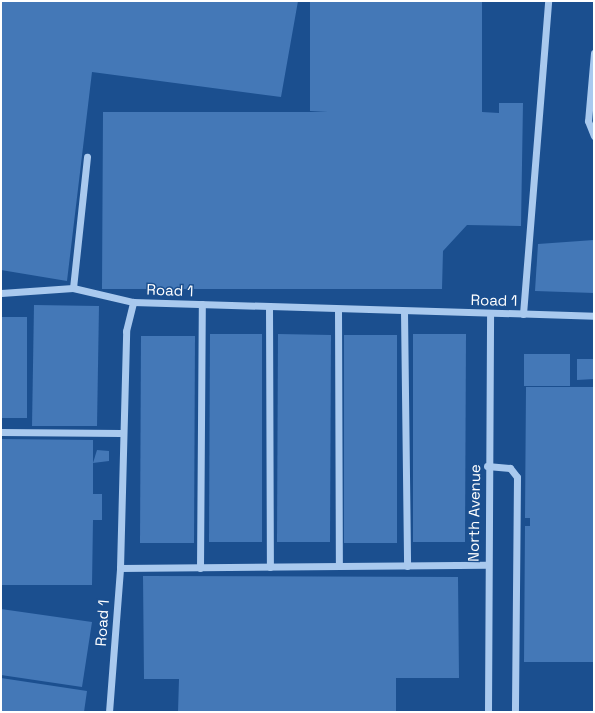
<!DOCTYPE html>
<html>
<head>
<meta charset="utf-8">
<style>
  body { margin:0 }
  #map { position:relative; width:595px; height:713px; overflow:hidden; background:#1b4f8f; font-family:"Space Grotesk",sans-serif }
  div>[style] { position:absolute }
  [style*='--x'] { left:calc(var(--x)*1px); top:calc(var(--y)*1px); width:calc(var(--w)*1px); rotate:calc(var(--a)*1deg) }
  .building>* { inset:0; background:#4478b7 }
  .minor>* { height:7px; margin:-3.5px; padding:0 3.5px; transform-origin:3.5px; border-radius:3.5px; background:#a9c9ee }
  span { translate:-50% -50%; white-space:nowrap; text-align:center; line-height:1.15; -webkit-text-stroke:3px #1b4f8f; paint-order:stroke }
  .street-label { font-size:15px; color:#fff }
  .frame { position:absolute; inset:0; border:2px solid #fff; pointer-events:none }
</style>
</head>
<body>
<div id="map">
  <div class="building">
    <i style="clip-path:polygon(1px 1px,298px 1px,281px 97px,92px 72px,67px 281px,1px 270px)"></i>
    <i style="clip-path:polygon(310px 1px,482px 1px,482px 112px,499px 113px,499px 103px,523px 103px,521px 226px,467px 225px,443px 251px,442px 289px,102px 289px,103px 112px,328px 112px,310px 111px)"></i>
    <i style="clip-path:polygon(594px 240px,594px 293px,535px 291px,538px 244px)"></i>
    <i style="clip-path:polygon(34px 305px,99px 306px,97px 426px,32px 426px)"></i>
    <i style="clip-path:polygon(1px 317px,27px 317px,27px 418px,1px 418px)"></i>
    <i style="clip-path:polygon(210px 334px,262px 334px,262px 542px,209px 542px)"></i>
    <i style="clip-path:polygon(278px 334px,331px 335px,330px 542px,277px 542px)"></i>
    <i style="clip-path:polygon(413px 334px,466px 334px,465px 542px,413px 542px)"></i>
    <i style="clip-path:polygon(344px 335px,397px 335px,397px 543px,344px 543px)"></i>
    <i style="clip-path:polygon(141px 336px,195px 336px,194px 543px,140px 543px)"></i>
    <i style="clip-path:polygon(524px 354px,570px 354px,570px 386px,524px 386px)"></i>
    <i style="clip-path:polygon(577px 359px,594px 359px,594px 379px,577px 380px)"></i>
    <i style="clip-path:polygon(526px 387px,594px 387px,594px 662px,524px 662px,525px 526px,530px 526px,530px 518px,525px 518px)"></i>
    <i style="clip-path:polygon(1px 439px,93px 440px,93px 494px,102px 494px,102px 520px,93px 520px,92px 585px,1px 585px)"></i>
    <i style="clip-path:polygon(97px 450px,109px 451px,109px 461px,93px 463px)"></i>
    <i style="clip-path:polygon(143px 576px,458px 577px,459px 678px,396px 678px,396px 712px,178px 712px,179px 679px,144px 679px)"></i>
    <i style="clip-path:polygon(1px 609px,92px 622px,82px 687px,1px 675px)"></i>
    <i style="clip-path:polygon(1px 678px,87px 691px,84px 712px,1px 712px)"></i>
  </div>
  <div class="minor">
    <i style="--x:594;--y:53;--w:68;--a:95"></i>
    <i style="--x:588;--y:121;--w:16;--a:68"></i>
    <i style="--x:73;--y:288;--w:132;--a:-83.9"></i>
    <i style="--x:1;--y:293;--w:72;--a:-4"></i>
    <i style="--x:73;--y:288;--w:62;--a:13.1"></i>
    <i style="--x:133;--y:302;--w:461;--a:1.7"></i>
    <i style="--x:269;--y:306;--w:261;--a:89.8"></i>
    <i style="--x:338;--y:309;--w:256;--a:89.8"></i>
    <i style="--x:404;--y:311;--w:255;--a:89.3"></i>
    <i style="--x:523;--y:314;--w:314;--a:-85.4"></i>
    <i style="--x:1;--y:432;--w:120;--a:0.5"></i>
    <i style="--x:487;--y:466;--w:23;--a:5"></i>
    <i style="--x:510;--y:468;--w:11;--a:52"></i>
    <i style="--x:517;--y:477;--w:235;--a:90.5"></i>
    <i style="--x:120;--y:568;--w:366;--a:-0.5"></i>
    <i style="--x:200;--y:568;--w:264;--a:-89.6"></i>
    <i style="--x:109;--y:712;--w:144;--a:-85.6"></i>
    <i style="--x:120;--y:568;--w:237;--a:-88.5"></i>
    <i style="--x:126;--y:331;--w:30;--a:-76"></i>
    <i style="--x:488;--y:712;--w:398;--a:-89.7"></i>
  </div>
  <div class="street-label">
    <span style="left:170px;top:290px;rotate:2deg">Road 1</span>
    <span style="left:494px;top:300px;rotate:1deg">Road 1</span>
    <span style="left:474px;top:513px;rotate:-89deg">North Avenue</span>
    <span style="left:102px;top:623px;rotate:-86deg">Road 1</span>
  </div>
  <div class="frame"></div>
</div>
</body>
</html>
